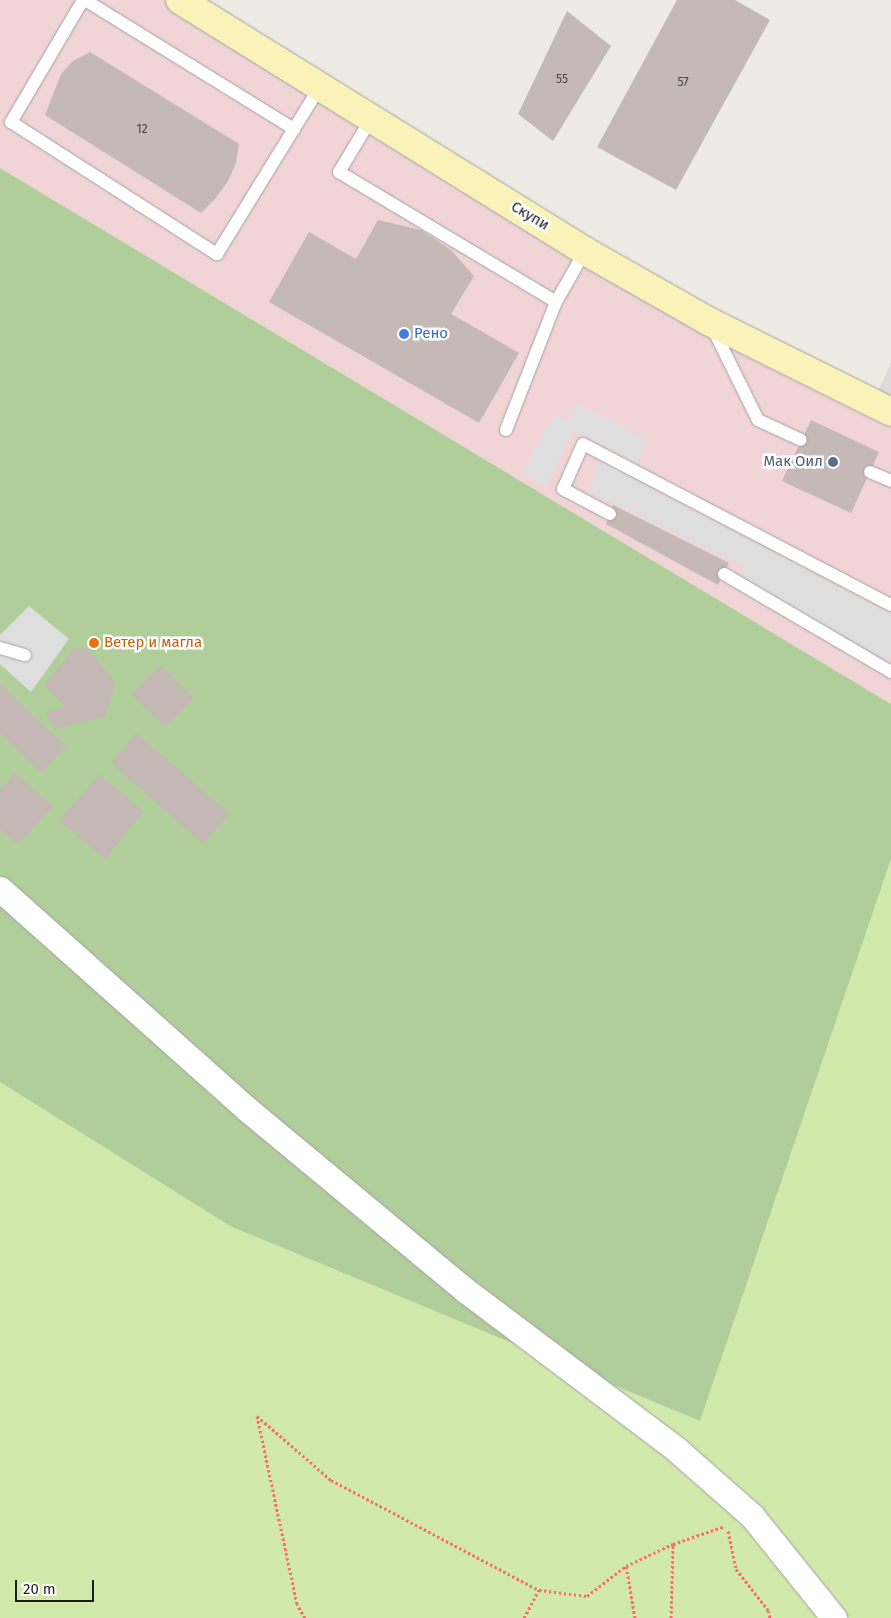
<!DOCTYPE html>
<html>
<head>
<meta charset="utf-8">
<style>
  body { margin:0 }
  #map { position:relative; width:891px; height:1618px; overflow:hidden; background:#efeae4; font-family:"Fira Sans",sans-serif }
  div>[style] { position:absolute }
  [style*='--x'] { left:calc(var(--x)*1px); top:calc(var(--y)*1px); width:calc(var(--w)*1px); rotate:calc(var(--a)*1deg) }
  .residential>* { inset:0; background:#dcdbdb }
  .commercial>* { inset:0; background:#f0d4d6 }
  .grass>* { inset:0; background:#d1e9ab }
  .forest>* { inset:0; background:#b0ce9a }
  .parking>* { inset:0; background:#dedede }
  .building>* { inset:0; background:#c4b9b4 }
  .path>* { height:3px; margin-top:-1.5px; transform-origin:0; background:repeating-linear-gradient(90deg,#f86d71 0 2.5px,transparent 0 5px) }
  .roads { filter:drop-shadow(0 0 1px #a2a2a2) drop-shadow(0 0 1px #a2a2a2) }
  .lane>* { height:12px; margin:-6px; padding:0 6px; transform-origin:6px; border-radius:6px; background:#fff }
  .street>* { height:25px; margin:-12.5px; padding:0 12.5px; transform-origin:12.5px; border-radius:12.5px; background:#fff }
  .secondary>* { height:28px; margin:-14px; padding:0 14px; transform-origin:14px; border-radius:14px; background:#f9f3b9 }
  .dots>* { width:14px; height:14px; translate:-50% -50%; box-sizing:border-box; border:2px solid #fff; border-radius:50% }
  span { translate:-50% -50%; white-space:nowrap; text-align:center; line-height:1.15; -webkit-text-stroke:5px #fff; paint-order:stroke }
  .number-label { font-size:12px; color:#484544 }
  .number-label span { -webkit-text-stroke-width:0 }
  .street-label { font-size:15px; color:#1e1e1e }
  .shop-label { font-size:15px; color:#366cbe }
  .left { translate:0 -50%; text-align:left }
  .service-label { font-size:15px; color:#4e5e75 }
  .right { translate:-100% -50%; text-align:right }
  .food-label { font-size:15px; color:#c56008 }
  .scale { position:absolute; left:15px; top:1580px; width:79px; height:22px; box-sizing:border-box; border:2px solid #1e1e1e; border-top:0; padding-left:6px; font-size:15px; line-height:18px; white-space:nowrap; color:#1e1e1e; -webkit-text-stroke:4px #fff; paint-order:stroke }
</style>
</head>
<body>
<div id="map">
  <div class="residential">
    <i style="clip-path:polygon(891px 362px,891px 412px,873px 403px)"></i>
  </div>
  <div class="commercial">
    <i style="clip-path:polygon(0 0,180px 0,319px 88px,891px 412px,891px 704px,0 168px)"></i>
  </div>
  <div class="grass">
    <i style="clip-path:polygon(891px 859px,891px 1618px,0 1618px,0 1082px,230px 1226px,700px 1421px)"></i>
  </div>
  <div class="forest">
    <i style="clip-path:polygon(0 168px,891px 704px,891px 859px,700px 1421px,230px 1226px,0 1082px)"></i>
  </div>
  <div class="parking">
    <i style="clip-path:polygon(576px 403px,648px 440px,636px 462px,573px 430px,545px 487px,522px 473px,555px 415px,568px 421px)"></i>
    <i style="clip-path:polygon(599px 461px,891px 615px,891px 654px,888px 660px,740px 580px,745px 567px,589px 492px)"></i>
    <i style="clip-path:polygon(29px 606px,69px 639px,31px 692px,0 664px,0 635px)"></i>
  </div>
  <div class="building">
    <i style="clip-path:polygon(677px 0,735px 0,770px 20px,676px 190px,597px 147px)"></i>
    <i style="clip-path:polygon(567px 11px,611px 46px,553px 141px,518px 114px)"></i>
    <i style="clip-path:polygon(90px 52px,239px 144px,236px 163px,228px 181px,215px 199px,201px 213px,45px 115px,61px 74px,73px 61px)"></i>
    <i style="clip-path:polygon(378px 220px,421px 230px,451px 250px,474px 276px,451px 314px,519px 353px,479px 423px,269px 302px,309px 232px,356px 259px)"></i>
    <i style="clip-path:polygon(811px 420px,879px 452px,851px 513px,782px 481px)"></i>
    <i style="clip-path:polygon(613px 505px,729px 563px,718px 585px,606px 524px)"></i>
    <i style="clip-path:polygon(87px 648px,115px 682px,106px 716px,56px 729px,45px 713px,65px 707px,44px 685px,73px 649px)"></i>
    <i style="clip-path:polygon(160px 665px,194px 698px,165px 727px,131px 694px)"></i>
    <i style="clip-path:polygon(0 683px,66px 747px,41px 773px,0 733px)"></i>
    <i style="clip-path:polygon(136px 733px,230px 814px,203px 844px,111px 763px)"></i>
    <i style="clip-path:polygon(15px 773px,53px 806px,18px 845px,0 829px,0 790px)"></i>
    <i style="clip-path:polygon(99px 774px,144px 812px,105px 859px,59px 821px)"></i>
  </div>
  <div class="path">
    <i style="--x:728;--y:1531;--w:39;--a:78"></i>
    <i style="--x:736;--y:1569;--w:52;--a:52"></i>
    <i style="--x:768;--y:1610;--w:8;--a:76"></i>
    <i style="--x:305;--y:1618;--w:16;--a:-120"></i>
    <i style="--x:297;--y:1604;--w:192;--a:-102"></i>
    <i style="--x:257;--y:1416;--w:98;--a:40.9"></i>
    <i style="--x:331;--y:1480;--w:235;--a:27.9"></i>
    <i style="--x:539;--y:1590;--w:48;--a:7.1"></i>
    <i style="--x:587;--y:1596;--w:49;--a:-37.6"></i>
    <i style="--x:524;--y:1618;--w:32;--a:-62"></i>
    <i style="--x:635;--y:1618;--w:53;--a:-99.8"></i>
    <i style="--x:626;--y:1566;--w:52;--a:-25.1"></i>
    <i style="--x:673;--y:1544;--w:55;--a:-19.1"></i>
    <i style="--x:671;--y:1618;--w:74;--a:-88.5"></i>
  </div>
  <div class="roads">
    <div class="lane">
      <i style="--x:83;--y:0;--w:142;--a:120.5"></i>
      <i style="--x:11;--y:122;--w:245;--a:32.7"></i>
      <i style="--x:217;--y:254;--w:195;--a:-58.4"></i>
      <i style="--x:85;--y:0;--w:246;--a:31.7"></i>
      <i style="--x:371;--y:119;--w:62;--a:121.1"></i>
      <i style="--x:339;--y:172;--w:253;--a:30.9"></i>
      <i style="--x:712;--y:327;--w:104;--a:63.7"></i>
      <i style="--x:758;--y:420;--w:47;--a:24.9"></i>
      <i style="--x:506;--y:430;--w:137;--a:-68.7"></i>
      <i style="--x:556;--y:302;--w:59;--a:-60.4"></i>
      <i style="--x:870;--y:472;--w:23;--a:23"></i>
      <i style="--x:610;--y:514;--w:53;--a:-152"></i>
      <i style="--x:563;--y:489;--w:49;--a:-66"></i>
      <i style="--x:583;--y:444;--w:348;--a:27.6"></i>
      <i style="--x:724;--y:574;--w:194;--a:30.4"></i>
      <i style="--x:0;--y:648;--w:26;--a:16"></i>
    </div>
    <div class="street">
      <i style="--x:0;--y:889;--w:331;--a:41.7"></i>
      <i style="--x:247;--y:1109;--w:283;--a:39.7"></i>
      <i style="--x:465;--y:1290;--w:266;--a:37"></i>
      <i style="--x:677;--y:1450;--w:100;--a:41.3"></i>
      <i style="--x:752;--y:1516;--w:131;--a:51.2"></i>
    </div>
    <div class="secondary">
      <i style="--x:180;--y:0;--w:476;--a:31.8"></i>
      <i style="--x:585;--y:251;--w:142;--a:29.6"></i>
      <i style="--x:708;--y:321;--w:204;--a:26.4"></i>
    </div>
  </div>
  <div class="dots">
    <i style="left:404px;top:334px;background:#3f7fe0"></i>
    <i style="left:833px;top:462px;background:#5c6f8a"></i>
    <i style="left:94px;top:643px;background:#e8710a"></i>
  </div>
  <div class="number-label">
    <span style="left:562px;top:80px">55</span>
    <span style="left:683px;top:83px">57</span>
    <span style="left:142px;top:130px">12</span>
  </div>
  <div class="street-label">
    <span style="left:530px;top:216px;rotate:31deg">Скупи</span>
  </div>
  <div class="shop-label">
    <span class="left" style="left:414px;top:334px">Рено</span>
  </div>
  <div class="service-label">
    <span class="right" style="left:823px;top:462px">Мак Оил</span>
  </div>
  <div class="food-label">
    <span class="left" style="left:104px;top:643px">Ветер и магла</span>
  </div>
  <div class="scale">20 m</div>
</div>
</body>
</html>
